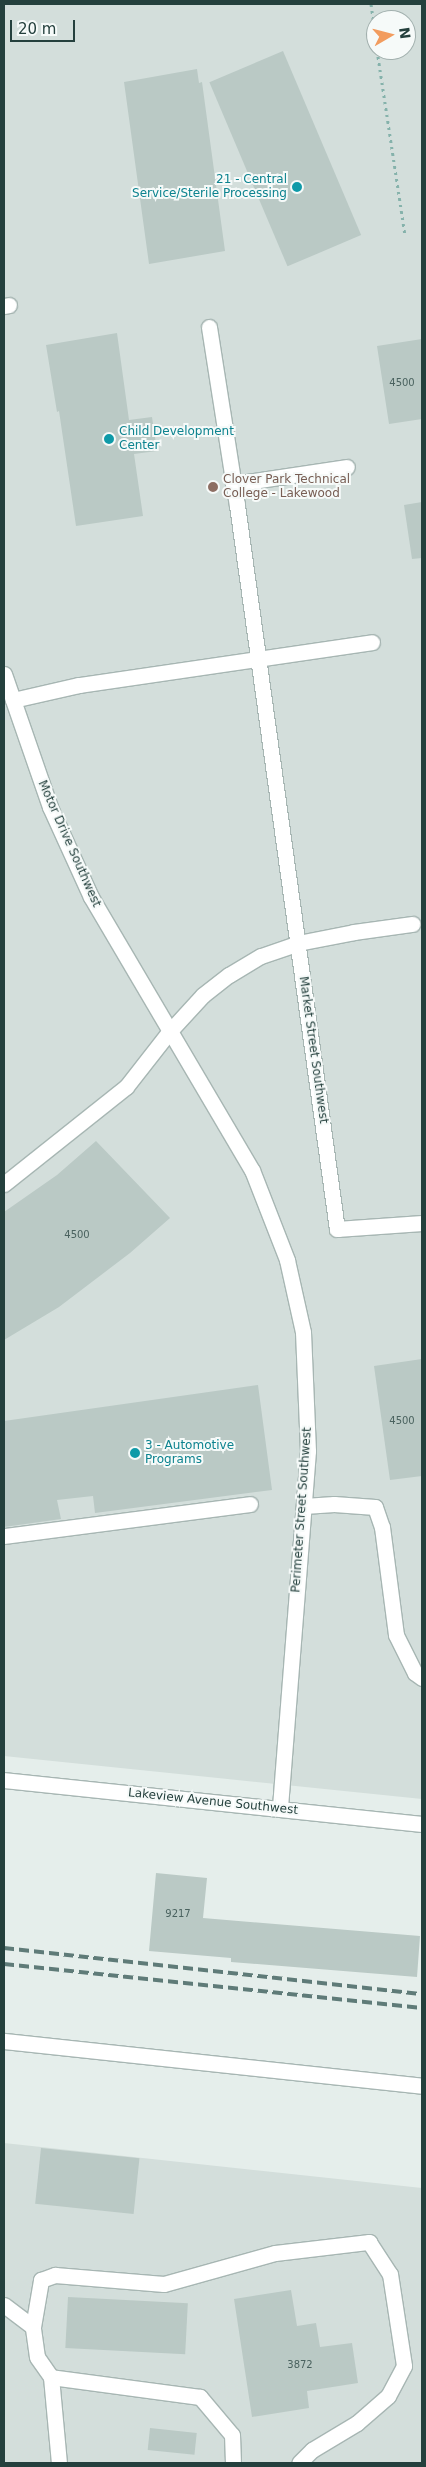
<!DOCTYPE html>
<html>
<head>
<meta charset="utf-8">
<style>
	body { margin:0 }
	#map { position:relative; width:426px; height:2467px; overflow:hidden; background:#e5eeeb; font-family:"DejaVu Sans",sans-serif }
	div>[style] { position:absolute }
	[style*='--x'] { left:calc(var(--x)*1px); top:calc(var(--y)*1px); width:calc(var(--w)*1px); rotate:calc(var(--a)*1deg) }
	.built>* { inset:0; background:#d3dedb }
	.building>* { inset:0; background:#bac9c5; transform-origin:0 0 }
	.path>* { height:3px; margin-top:-1.5px; transform-origin:0; background:repeating-linear-gradient(90deg,#85b2ab 0 2.5px,transparent 0 6.5px) }
	.roads { filter:drop-shadow(1px 0 #a7b6b3) drop-shadow(-1px 0 #a7b6b3) drop-shadow(0 1px #a7b6b3) drop-shadow(0 -1px #a7b6b3) }
	.minor>* { height:15px; margin:-7.5px; padding:0 7.5px; transform-origin:7.5px; border-radius:7.5px; background:#fff }
	.rail>* { height:4px; margin-top:-2px; transform-origin:0; background:repeating-linear-gradient(90deg,#5f7b78 0 10px,transparent 0 15px) }
	.dots>* { width:14px; height:14px; translate:-50% -50%; box-sizing:border-box; border:2px solid #f6faf9; border-radius:50% }
	span { translate:-50% -50%; white-space:nowrap; text-align:center; line-height:1.15; -webkit-text-stroke:4px #f6faf9; paint-order:stroke }
	.number-label { font-size:10px; color:#4a625f }
	.number-label span { -webkit-text-stroke-width:0 }
	.culture-label { font-size:12px; color:#0d838f }
	.right { translate:-100% -50%; text-align:right }
	.left { translate:0 -50%; text-align:left }
	.education-label { font-size:12px; color:#785e54 }
	.street-label { font-size:12px; color:#24403d }
	.frame { position:absolute; inset:0; border:5px solid #24403d; pointer-events:none }
	.north { position:absolute; left:366px; top:10px; width:50px; height:50px; box-sizing:border-box; background:#f6faf9; border:1px solid #a2b0ae; border-radius:50%; rotate:82deg; font-size:14px; font-weight:700; line-height:20px; text-align:center; color:#24403d }
	.north::after { content:''; display:block; margin:auto; width:18px; height:22px; background:#f29c5f; clip-path:polygon(50% 0,100% 100%,50% 72%,0 100%) }
	.scale { position:absolute; left:10px; top:20px; width:65px; height:22px; box-sizing:border-box; border:2px solid #24403d; border-top:0; padding-left:6px; font-size:15px; line-height:18px; white-space:nowrap; color:#24403d; -webkit-text-stroke:4px #f6faf9; paint-order:stroke }
</style>
</head>
<body>
<div id="map">
	<div class="built">
		<div style="clip-path:polygon(evenodd,4px 4px,422px 4px,422px 1799px,4px 1756px,4px 4px,376px 20px,406px 20px,406px 50px,376px 50px,376px 20px)"></div>
		<div style="clip-path:polygon(4px 2143px,422px 2188px,422px 2463px,4px 2463px)"></div>
	</div>
	<div class="building">
		<div style="left:283px;top:51px;width:200px;height:80px;rotate:67deg"></div>
		<div style="clip-path:polygon(197px 69px,199px 83px,202px 82px,225px 251px,149px 264px,124px 82px)"></div>
		<div style="clip-path:polygon(117px 333px,129px 420px,152px 417px,157px 451px,134px 454px,143px 516px,76px 526px,59px 411px,57px 412px,46px 345px)"></div>
		<div style="clip-path:polygon(422px 339px,422px 419px,389px 424px,377px 346px)"></div>
		<div style="clip-path:polygon(422px 502px,422px 558px,412px 559px,404px 505px)"></div>
		<div style="clip-path:polygon(96px 1141px,170px 1218px,130px 1253px,59px 1307px,4px 1340px,4px 1212px,57px 1175px)"></div>
		<div style="clip-path:polygon(422px 1359px,422px 1476px,390px 1480px,374px 1366px)"></div>
		<div style="clip-path:polygon(258px 1385px,272px 1490px,95px 1513px,93px 1496px,57px 1500px,61px 1519px,4px 1527px,4px 1421px)"></div>
		<div style="clip-path:polygon(156px 1873px,207px 1878px,203px 1918px,420px 1936px,417px 1977px,231px 1962px,231px 1958px,149px 1951px)"></div>
		<div style="left:41px;top:2148px;width:99px;height:56px;rotate:6deg"></div>
		<div style="clip-path:polygon(291px 2290px,297px 2326px,316px 2323px,320px 2347px,352px 2343px,358px 2383px,307px 2391px,309px 2408px,252px 2417px,234px 2299px)"></div>
		<div style="left:68px;top:2297px;width:120px;height:51px;rotate:3deg"></div>
		<div style="left:150px;top:2428px;width:47px;height:22px;rotate:6deg"></div>
	</div>
	<div class="path">
		<div style="--x:371;--y:4;--w:37;--a:82"></div>
		<div style="--x:377;--y:50;--w:187;--a:81.4"></div>
	</div>
	<div class="roads">
		<div class="minor">
			<div style="--x:4;--y:306;--w:5;--a:-11"></div>
			<div style="--x:209;--y:327;--w:180;--a:81.1"></div>
			<div style="--x:237;--y:505;--w:731;--a:82.14"></div>
			<div style="--x:337;--y:1229;--w:85;--a:-4"></div>
			<div style="--x:233;--y:484;--w:115;--a:-8.5"></div>
			<div style="--x:4;--y:674;--w:141;--a:70.9"></div>
			<div style="--x:50;--y:807;--w:99;--a:65.5"></div>
			<div style="--x:91;--y:897;--w:317;--a:59.5"></div>
			<div style="--x:252;--y:1170;--w:97;--a:68.7"></div>
			<div style="--x:287;--y:1260;--w:74;--a:77.5"></div>
			<div style="--x:303;--y:1332;--w:119;--a:87.6"></div>
			<div style="--x:308;--y:1451;--w:359;--a:94.5"></div>
			<div style="--x:13;--y:700;--w:68;--a:-12.8"></div>
			<div style="--x:79;--y:685;--w:296;--a:-8.3"></div>
			<div style="--x:4;--y:1184;--w:156;--a:-38.5"></div>
			<div style="--x:126;--y:1087;--w:70;--a:-52"></div>
			<div style="--x:169;--y:1032;--w:50;--a:-47.4"></div>
			<div style="--x:203;--y:995;--w:33;--a:-38"></div>
			<div style="--x:229;--y:975;--w:37;--a:-31"></div>
			<div style="--x:261;--y:956;--w:39;--a:-19"></div>
			<div style="--x:298;--y:943;--w:57;--a:-11.1"></div>
			<div style="--x:354;--y:932;--w:59;--a:-7.9"></div>
			<div style="--x:304;--y:1506;--w:30;--a:-4"></div>
			<div style="--x:334;--y:1504;--w:41;--a:4.2"></div>
			<div style="--x:375;--y:1507;--w:21;--a:71"></div>
			<div style="--x:382;--y:1527;--w:109;--a:82.6"></div>
			<div style="--x:396;--y:1635;--w:42;--a:63.4"></div>
			<div style="--x:415;--y:1673;--w:9;--a:36"></div>
			<div style="--x:4;--y:1536;--w:248;--a:-7.4"></div>
			<div style="--x:4;--y:1780;--w:420;--a:6"></div>
			<div style="--x:4;--y:2041;--w:420;--a:6.1"></div>
			<div style="--x:4;--y:2305;--w:36;--a:37"></div>
			<div style="--x:51;--y:2377;--w:86;--a:84.7"></div>
			<div style="--x:233;--y:2463;--w:28;--a:-92"></div>
			<div style="--x:232;--y:2435;--w:50;--a:-130.1"></div>
			<div style="--x:200;--y:2397;--w:150;--a:-172.4"></div>
			<div style="--x:51;--y:2377;--w:24;--a:-125"></div>
			<div style="--x:37;--y:2357;--w:30;--a:-98"></div>
			<div style="--x:33;--y:2327;--w:48;--a:-80.3"></div>
			<div style="--x:41;--y:2280;--w:15;--a:-20"></div>
			<div style="--x:55;--y:2275;--w:109;--a:4.7"></div>
			<div style="--x:164;--y:2284;--w:115;--a:-15.6"></div>
			<div style="--x:275;--y:2253;--w:95;--a:-6.7"></div>
			<div style="--x:369;--y:2242;--w:38;--a:57"></div>
			<div style="--x:390;--y:2274;--w:93;--a:81.3"></div>
			<div style="--x:404;--y:2366;--w:34;--a:118"></div>
			<div style="--x:388;--y:2396;--w:41;--a:138.9"></div>
			<div style="--x:357;--y:2423;--w:52;--a:149"></div>
			<div style="--x:312;--y:2450;--w:18;--a:135"></div>
		</div>
	</div>
	<div class="rail">
		<div style="--x:4;--y:1948;--w:421;--a:6.3"></div>
		<div style="--x:4;--y:1964;--w:420;--a:6"></div>
	</div>
	<div class="dots">
		<div style="left:297px;top:187px;background:#0f9aa8"></div>
		<div style="left:109px;top:439px;background:#0f9aa8"></div>
		<div style="left:213px;top:487px;background:#8d6e63"></div>
		<div style="left:135px;top:1453px;background:#0f9aa8"></div>
	</div>
	<div class="number-label">
		<span style="left:402px;top:383px">4500</span>
		<span style="left:77px;top:1235px">4500</span>
		<span style="left:402px;top:1421px">4500</span>
		<span style="left:178px;top:1914px">9217</span>
		<span style="left:300px;top:2365px">3872</span>
	</div>
	<div class="culture-label">
		<span class="right" style="left:287px;top:187px">21 - Central<br>Service/Sterile Processing</span>
		<span class="left" style="left:119px;top:439px">Child Development<br>Center</span>
		<span class="left" style="left:145px;top:1453px">3 - Automotive<br>Programs</span>
	</div>
	<div class="education-label">
		<span class="left" style="left:223px;top:487px">Clover Park Technical<br>College - Lakewood</span>
	</div>
	<div class="street-label">
		<span style="left:69px;top:844px;rotate:66deg">Motor Drive Southwest</span>
		<span style="left:313px;top:1050px;rotate:82deg">Market Street Southwest</span>
		<span style="left:302px;top:1510px;rotate:-86deg">Perimeter Street Southwest</span>
		<span style="left:213px;top:1802px;rotate:6deg">Lakeview Avenue Southwest</span>
	</div>
	<div class="frame"></div>
	<div class="north">N</div>
	<div class="scale">20 m</div>
</div>
</body>
</html>
